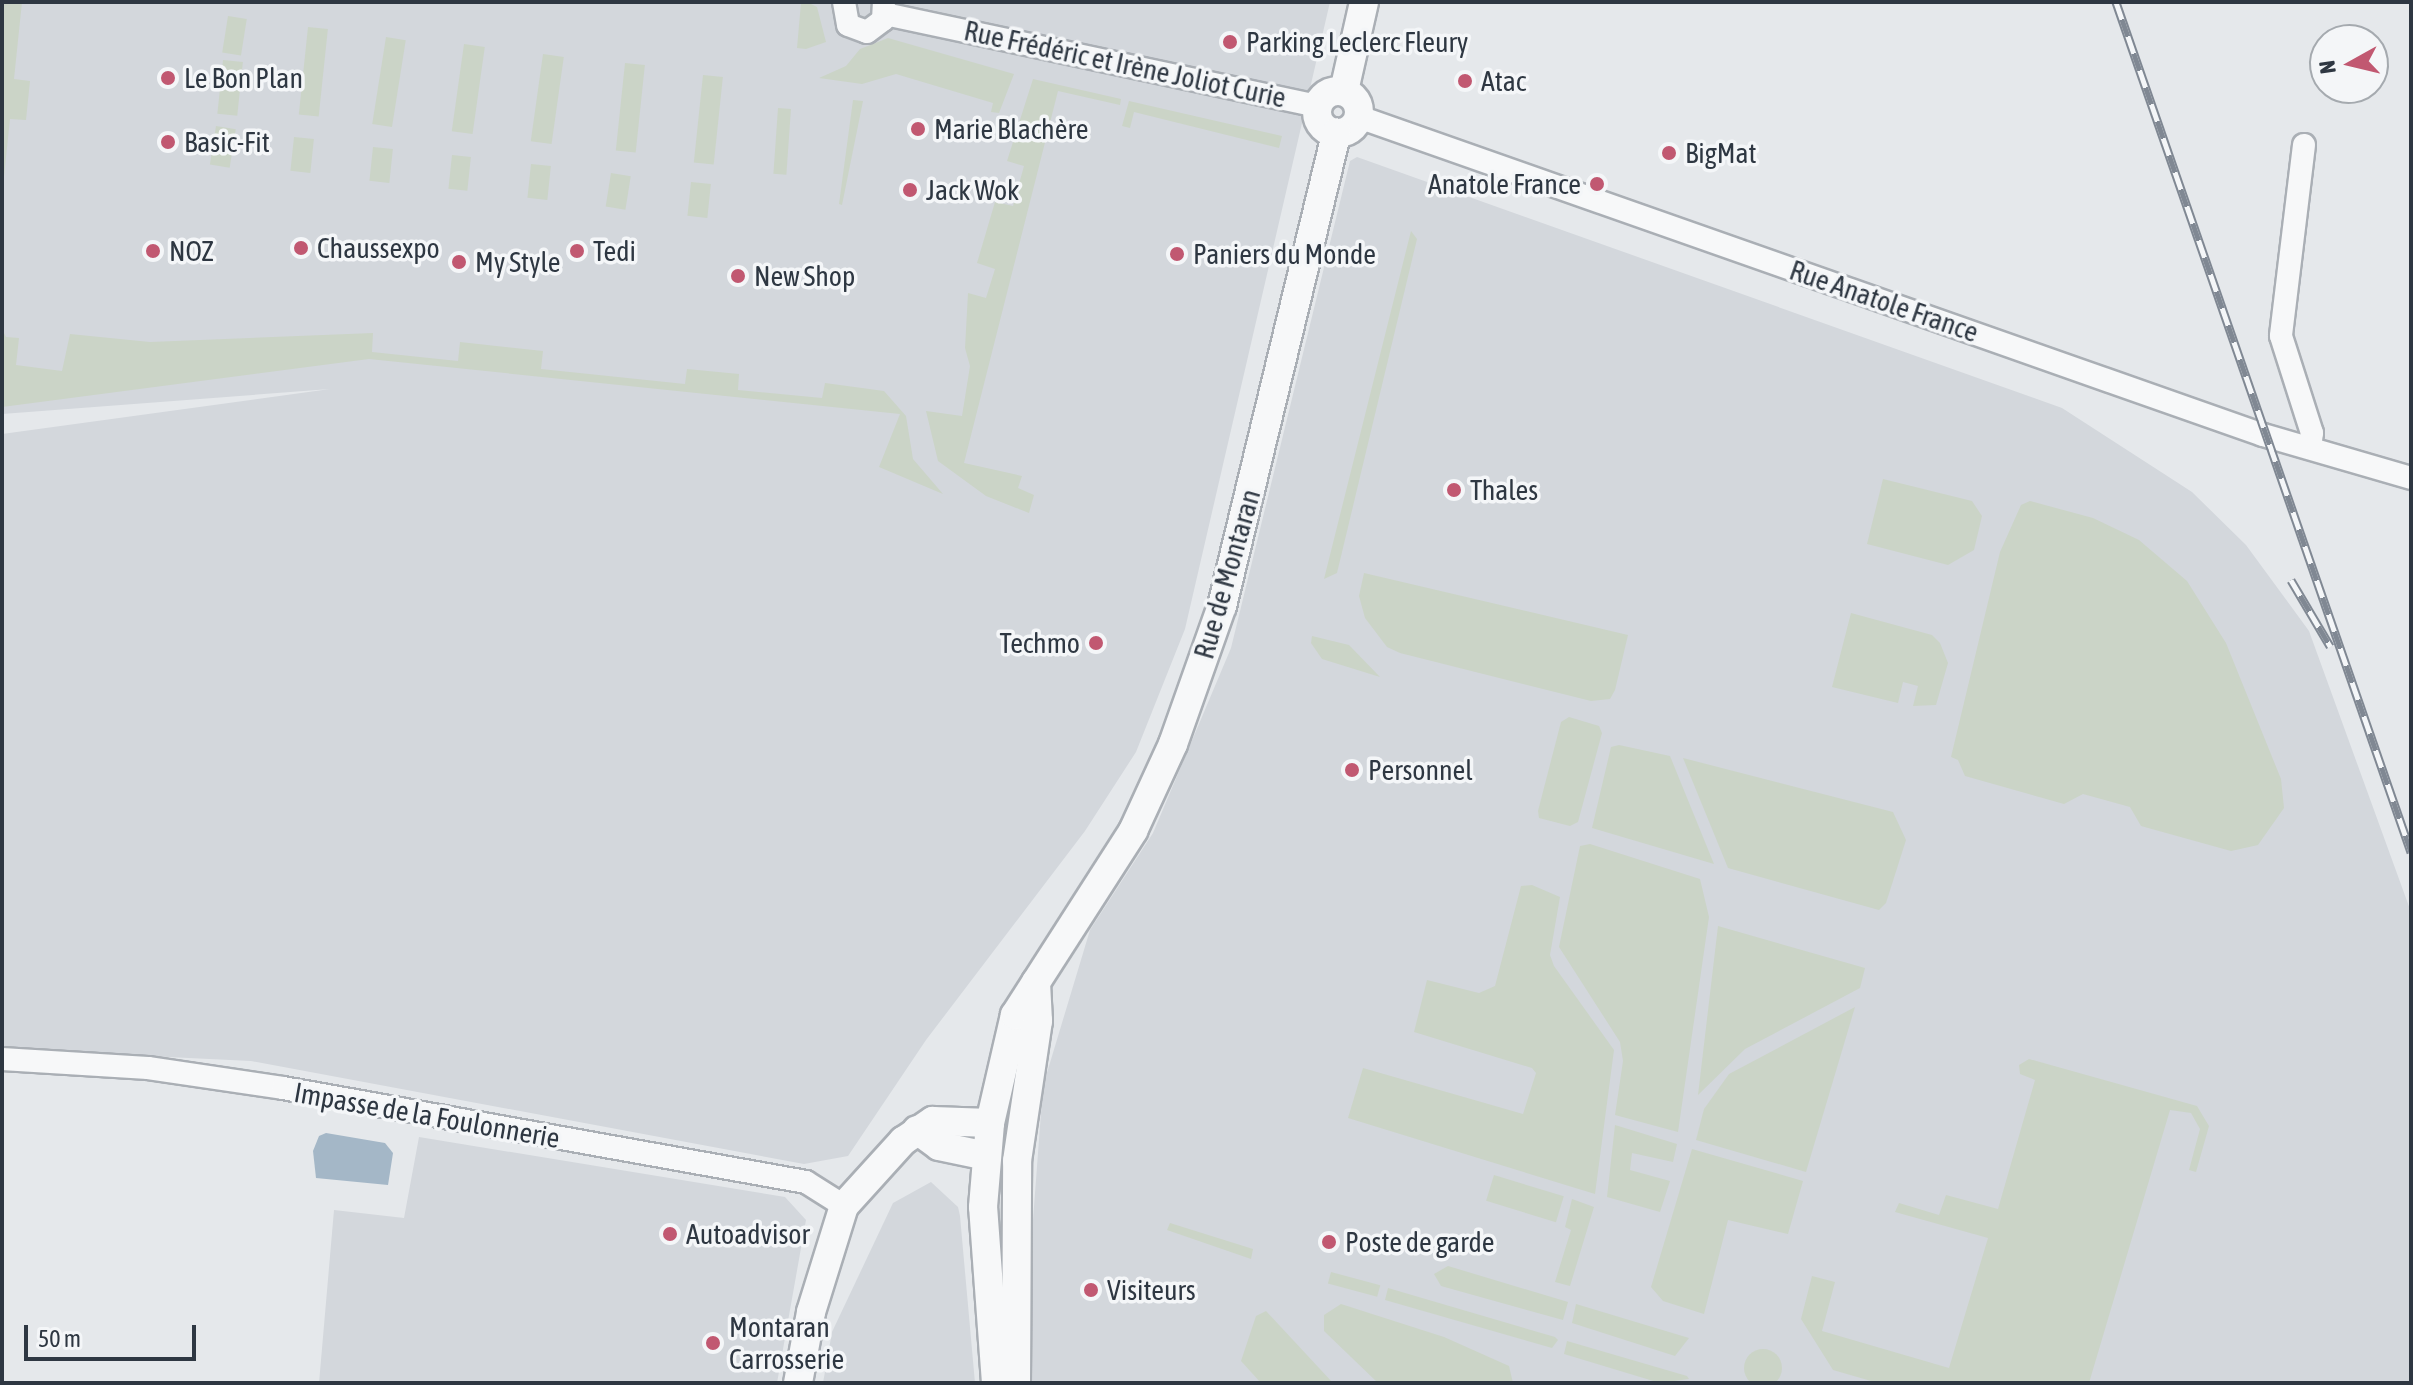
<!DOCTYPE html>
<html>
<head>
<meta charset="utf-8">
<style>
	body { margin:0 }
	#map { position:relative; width:2413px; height:1385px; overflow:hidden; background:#e5e8eb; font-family:"Asap Condensed",sans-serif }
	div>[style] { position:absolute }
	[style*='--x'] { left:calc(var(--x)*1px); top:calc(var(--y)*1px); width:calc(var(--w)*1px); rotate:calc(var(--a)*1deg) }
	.built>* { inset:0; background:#d3d7dc }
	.green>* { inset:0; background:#cbd4c7; transform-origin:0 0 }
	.round { border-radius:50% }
	.water>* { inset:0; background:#a4b7c7 }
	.roads { filter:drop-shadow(2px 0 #aaafb5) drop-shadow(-2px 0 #aaafb5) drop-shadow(0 2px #aaafb5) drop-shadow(0 -2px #aaafb5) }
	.minor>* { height:22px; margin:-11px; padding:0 11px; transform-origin:11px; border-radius:11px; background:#f7f8f9 }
	.tertiary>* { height:28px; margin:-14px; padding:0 14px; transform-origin:14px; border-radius:14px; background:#f7f8f9 }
	.tertiary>.ring { margin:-14px; padding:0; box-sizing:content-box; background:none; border:28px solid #f7f8f9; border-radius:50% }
	.rail>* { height:9px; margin-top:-4.5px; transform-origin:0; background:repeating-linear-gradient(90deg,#f4f6f8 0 18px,#808893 0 36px); box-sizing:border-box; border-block:2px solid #808893 }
	.dots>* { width:22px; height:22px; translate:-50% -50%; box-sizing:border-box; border:4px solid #f4f6f8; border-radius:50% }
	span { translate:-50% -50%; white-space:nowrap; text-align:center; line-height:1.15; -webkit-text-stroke:7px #f4f6f8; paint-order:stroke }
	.poi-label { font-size:28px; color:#2e3742 }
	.left { translate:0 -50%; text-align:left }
	.right { translate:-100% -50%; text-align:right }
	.street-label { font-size:28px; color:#2e3742 }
	.frame { position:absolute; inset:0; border:4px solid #2e3742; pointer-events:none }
	.north { position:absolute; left:2309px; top:24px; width:80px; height:80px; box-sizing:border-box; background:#f4f6f8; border:2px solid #a5aaaf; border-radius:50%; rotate:262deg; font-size:22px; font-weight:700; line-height:32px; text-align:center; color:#2e3742 }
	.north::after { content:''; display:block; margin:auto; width:28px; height:36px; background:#c15871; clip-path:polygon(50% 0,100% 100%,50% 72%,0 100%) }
	.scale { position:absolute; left:24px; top:1325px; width:172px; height:36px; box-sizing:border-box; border:4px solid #2e3742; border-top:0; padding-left:10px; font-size:24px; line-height:28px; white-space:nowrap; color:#2e3742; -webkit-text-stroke:6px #f4f6f8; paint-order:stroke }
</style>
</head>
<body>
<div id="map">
	<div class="built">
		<div style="clip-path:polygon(2px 2px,1330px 2px,1185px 629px,1136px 752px,1085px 831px,926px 1040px,848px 1156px,804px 1164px,251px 1061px,2px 1049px,2px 434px,330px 389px,2px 414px)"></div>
		<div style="clip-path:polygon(1357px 157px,2062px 408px,2192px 492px,2246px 545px,2309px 631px,2411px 912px,2411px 1383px,1030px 1383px,1033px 1220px,1043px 1086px,1090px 930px,1153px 833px,1231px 648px,1350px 161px)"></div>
		<div style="clip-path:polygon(419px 1137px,785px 1197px,806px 1220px,777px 1383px,319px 1383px,334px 1210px,404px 1218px)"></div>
		<div style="clip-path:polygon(931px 1182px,958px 1207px,960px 1216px,975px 1383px,823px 1383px,832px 1332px,893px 1203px)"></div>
	</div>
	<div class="green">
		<div style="clip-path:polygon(2px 2px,22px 2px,14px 79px,30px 81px,26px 120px,10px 119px,2px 196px)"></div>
		<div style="clip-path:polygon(807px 2px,817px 7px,826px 42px,806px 49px,797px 48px,801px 3px)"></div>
		<div style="left:228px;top:16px;width:19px;height:37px;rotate:9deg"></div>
		<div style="left:308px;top:27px;width:20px;height:88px;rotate:6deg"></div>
		<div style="left:386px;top:37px;width:20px;height:88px;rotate:9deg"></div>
		<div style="clip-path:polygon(888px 38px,1014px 74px,999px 113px,991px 112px,993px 103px,896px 74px,862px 84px,819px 78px,846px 66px,860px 49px)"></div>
		<div style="left:464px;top:44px;width:21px;height:88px;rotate:8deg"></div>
		<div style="left:543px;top:54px;width:21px;height:88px;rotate:8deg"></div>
		<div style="left:223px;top:60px;width:20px;height:54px;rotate:6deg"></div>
		<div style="left:625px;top:63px;width:20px;height:88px;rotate:6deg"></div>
		<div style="left:703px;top:75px;width:20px;height:88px;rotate:6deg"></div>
		<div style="clip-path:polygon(1033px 79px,1121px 99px,1120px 105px,1058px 91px,964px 463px,1022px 476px,1018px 488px,1034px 495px,1029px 513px,986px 496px,938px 461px,926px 411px,962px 416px,970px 366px,965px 348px,968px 293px,986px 298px,995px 269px,977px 263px,995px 202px,1013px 206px,1024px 166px,1007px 161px)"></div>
		<div style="clip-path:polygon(853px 100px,863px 101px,842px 205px,839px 204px)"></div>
		<div style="clip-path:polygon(1129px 101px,1282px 136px,1279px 148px,1134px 112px,1130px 128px,1122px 126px)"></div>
		<div style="left:778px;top:108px;width:13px;height:66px;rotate:4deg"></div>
		<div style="left:216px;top:126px;width:20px;height:39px;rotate:9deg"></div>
		<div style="left:294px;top:137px;width:20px;height:34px;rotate:6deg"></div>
		<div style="left:373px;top:147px;width:20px;height:34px;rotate:6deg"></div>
		<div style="left:452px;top:155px;width:19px;height:34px;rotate:6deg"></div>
		<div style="left:531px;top:164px;width:20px;height:34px;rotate:6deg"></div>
		<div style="left:611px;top:173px;width:20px;height:34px;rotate:9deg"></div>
		<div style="left:691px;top:182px;width:20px;height:34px;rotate:6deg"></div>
		<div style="clip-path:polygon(1411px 231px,1417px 239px,1337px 573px,1324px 579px)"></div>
		<div style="clip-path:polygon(2px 329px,6px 337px,19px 338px,16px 365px,62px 371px,70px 334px,150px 342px,373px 333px,372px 352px,458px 361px,460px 342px,543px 351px,541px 369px,685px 384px,687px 369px,739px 374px,738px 390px,822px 398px,825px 383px,884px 391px,906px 416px,913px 459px,943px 494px,879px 467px,900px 414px,369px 359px,2px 407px)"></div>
		<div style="clip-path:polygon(1883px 479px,1972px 501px,1982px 516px,1974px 550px,1948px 565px,1867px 544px)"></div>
		<div style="clip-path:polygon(2030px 501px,2093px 518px,2139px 540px,2187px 581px,2226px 643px,2281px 779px,2284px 808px,2258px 845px,2231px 851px,2141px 826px,2130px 807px,2083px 794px,2064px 804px,1965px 776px,1958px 760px,1951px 757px,2000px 552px,2021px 505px)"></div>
		<div style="clip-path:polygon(1364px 573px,1628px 635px,1615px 690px,1610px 699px,1591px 701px,1400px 653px,1387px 647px,1365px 618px,1359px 596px)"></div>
		<div style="clip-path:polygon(1851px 613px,1932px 635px,1940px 643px,1948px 663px,1936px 705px,1913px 706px,1918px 686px,1903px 682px,1898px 703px,1832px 687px)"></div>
		<div style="clip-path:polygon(1312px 636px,1349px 645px,1380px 677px,1322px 659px,1311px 643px)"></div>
		<div style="clip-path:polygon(1569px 717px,1599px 726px,1602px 733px,1578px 822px,1570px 826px,1539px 818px,1538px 811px,1561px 722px)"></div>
		<div style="clip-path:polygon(1619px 745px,1670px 756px,1714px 864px,1592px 828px,1611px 747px)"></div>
		<div style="clip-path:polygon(1683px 758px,1893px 812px,1906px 840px,1886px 903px,1879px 910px,1728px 868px)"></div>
		<div style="clip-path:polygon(1590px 844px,1700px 879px,1709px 917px,1678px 1132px,1615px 1115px,1623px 1061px,1620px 1042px,1559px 947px,1580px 846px)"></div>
		<div style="clip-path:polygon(1532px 885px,1560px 897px,1550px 955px,1554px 966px,1614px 1050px,1595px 1194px,1348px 1118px,1363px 1068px,1523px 1114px,1536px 1073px,1532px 1068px,1414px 1032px,1427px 980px,1479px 993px,1495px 986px,1521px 886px)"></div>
		<div style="clip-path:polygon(1718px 926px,1865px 968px,1860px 988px,1745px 1049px,1698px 1095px)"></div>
		<div style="clip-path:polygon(1855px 1007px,1806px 1172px,1696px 1140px,1704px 1109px,1729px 1074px)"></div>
		<div style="clip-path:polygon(2029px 1059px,2197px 1106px,2209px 1126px,2196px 1172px,2189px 1170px,2200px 1129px,2191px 1113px,2170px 1110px,2089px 1383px,1878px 1383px,1833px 1370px,1801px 1319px,1812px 1276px,1835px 1282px,1822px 1331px,1949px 1368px,1988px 1238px,1895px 1212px,1899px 1203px,1939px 1215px,1946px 1195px,1998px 1209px,2035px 1080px,2020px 1074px,2019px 1065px)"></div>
		<div style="clip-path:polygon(1615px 1125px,1677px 1144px,1673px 1162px,1632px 1153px,1630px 1170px,1670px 1181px,1660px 1212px,1607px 1197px)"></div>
		<div style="clip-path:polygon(1692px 1149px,1803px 1181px,1788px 1234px,1728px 1220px,1704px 1314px,1663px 1301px,1651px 1287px)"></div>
		<div style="left:1494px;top:1175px;width:73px;height:27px;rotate:17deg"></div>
		<div style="clip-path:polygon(1572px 1199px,1594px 1207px,1570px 1286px,1555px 1282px,1571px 1230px,1565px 1227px)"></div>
		<div style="clip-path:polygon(1170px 1223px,1253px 1249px,1251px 1259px,1167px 1230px)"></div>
		<div style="clip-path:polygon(1448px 1266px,1568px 1302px,1563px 1320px,1441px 1286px,1434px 1274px)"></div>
		<div style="left:1331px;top:1272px;width:51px;height:12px;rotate:15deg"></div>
		<div style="clip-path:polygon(1388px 1288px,1555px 1337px,1558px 1340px,1552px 1348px,1385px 1300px)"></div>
		<div style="clip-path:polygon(1341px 1304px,1444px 1337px,1509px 1366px,1513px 1383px,1378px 1383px,1324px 1331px,1324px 1315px)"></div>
		<div style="clip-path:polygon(1576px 1304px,1689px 1338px,1675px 1356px,1572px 1323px)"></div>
		<div style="clip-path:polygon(1266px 1311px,1333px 1383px,1261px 1383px,1241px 1361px,1256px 1316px)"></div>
		<div style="clip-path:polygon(1567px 1341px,1687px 1376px,1689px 1379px,1660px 1383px,1564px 1354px)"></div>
		<div class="round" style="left:1744px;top:1349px;width:38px;height:38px"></div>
	</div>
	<div class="water">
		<div style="clip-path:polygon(326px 1133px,385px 1143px,393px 1153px,388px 1185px,316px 1178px,313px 1151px,319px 1136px)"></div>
	</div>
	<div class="roads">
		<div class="minor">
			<div style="--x:844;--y:2;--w:23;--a:80"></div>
			<div style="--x:848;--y:25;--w:20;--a:20"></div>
			<div style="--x:867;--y:32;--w:20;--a:-37"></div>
			<div style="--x:883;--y:20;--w:18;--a:-87"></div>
			<div style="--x:885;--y:14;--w:442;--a:12"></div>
			<div style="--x:1359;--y:117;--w:958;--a:19.38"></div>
			<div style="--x:2263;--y:435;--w:154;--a:16.2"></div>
			<div style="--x:2304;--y:145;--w:192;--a:96.9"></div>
			<div style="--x:2281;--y:336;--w:102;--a:72.3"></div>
			<div style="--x:2312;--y:433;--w:15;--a:98"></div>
			<div style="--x:2;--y:1059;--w:146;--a:3.5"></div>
			<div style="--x:148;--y:1068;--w:136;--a:8.4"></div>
			<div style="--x:283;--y:1088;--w:531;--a:10.19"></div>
			<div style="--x:806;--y:1182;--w:45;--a:32.3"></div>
		</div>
		<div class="tertiary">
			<div class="ring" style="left:1317px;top:91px;width:14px;height:14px"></div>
			<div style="--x:1344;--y:91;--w:91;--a:-77.3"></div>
			<div style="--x:917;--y:1130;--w:27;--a:36"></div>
			<div style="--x:939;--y:1146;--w:49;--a:11.8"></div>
			<div style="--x:798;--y:1383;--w:72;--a:-79.6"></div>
			<div style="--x:811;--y:1312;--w:111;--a:-72.7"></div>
			<div style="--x:844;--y:1206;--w:88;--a:-47.8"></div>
			<div style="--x:903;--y:1141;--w:36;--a:-34"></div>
			<div style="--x:933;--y:1121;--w:57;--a:2"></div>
			<div style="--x:996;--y:1383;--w:176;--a:-94.2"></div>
			<div style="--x:983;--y:1207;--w:84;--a:-85.2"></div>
			<div style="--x:990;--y:1123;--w:111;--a:-77"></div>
			<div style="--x:1015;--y:1015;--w:219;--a:-57.3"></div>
			<div style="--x:1133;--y:831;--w:96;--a:-65.3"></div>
			<div style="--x:1173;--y:744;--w:146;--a:-70.5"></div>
			<div style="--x:1222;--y:606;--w:487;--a:-76.4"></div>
			<div style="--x:1016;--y:1383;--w:222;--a:-89.7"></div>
			<div style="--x:1017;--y:1161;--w:142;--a:-81.5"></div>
			<div style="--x:1038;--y:1021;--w:39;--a:-93"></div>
		</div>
	</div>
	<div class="rail">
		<div style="--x:2116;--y:2;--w:900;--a:70.86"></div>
		<div style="--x:2291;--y:580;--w:77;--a:59.4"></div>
	</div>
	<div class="dots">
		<div style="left:1230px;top:42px;background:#c15871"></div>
		<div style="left:168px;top:78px;background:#c15871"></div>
		<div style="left:1465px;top:81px;background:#c15871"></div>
		<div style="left:918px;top:129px;background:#c15871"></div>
		<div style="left:168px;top:142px;background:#c15871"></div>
		<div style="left:1669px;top:153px;background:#c15871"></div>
		<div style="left:1597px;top:184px;background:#c15871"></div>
		<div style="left:910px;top:190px;background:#c15871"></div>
		<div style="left:301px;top:248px;background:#c15871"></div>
		<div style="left:153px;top:251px;background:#c15871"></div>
		<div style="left:577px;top:251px;background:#c15871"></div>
		<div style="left:1177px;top:254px;background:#c15871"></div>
		<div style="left:459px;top:262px;background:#c15871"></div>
		<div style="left:738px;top:276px;background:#c15871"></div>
		<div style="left:1454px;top:490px;background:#c15871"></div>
		<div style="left:1096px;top:643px;background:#c15871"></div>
		<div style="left:1352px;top:770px;background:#c15871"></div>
		<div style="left:670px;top:1234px;background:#c15871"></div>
		<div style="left:1329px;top:1242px;background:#c15871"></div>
		<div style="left:1091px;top:1290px;background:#c15871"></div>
		<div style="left:713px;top:1343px;background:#c15871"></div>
	</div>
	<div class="poi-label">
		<span class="left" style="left:1246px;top:42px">Parking Leclerc Fleury</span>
		<span class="left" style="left:184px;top:78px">Le Bon Plan</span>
		<span class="left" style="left:1481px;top:81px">Atac</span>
		<span class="left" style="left:934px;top:129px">Marie Blachère</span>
		<span class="left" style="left:184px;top:142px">Basic-Fit</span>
		<span class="left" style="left:1685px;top:153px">BigMat</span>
		<span class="right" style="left:1581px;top:184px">Anatole France</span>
		<span class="left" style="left:926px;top:190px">Jack Wok</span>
		<span class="left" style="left:317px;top:248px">Chaussexpo</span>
		<span class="left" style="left:169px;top:251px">NOZ</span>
		<span class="left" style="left:593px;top:251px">Tedi</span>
		<span class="left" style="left:1193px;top:254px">Paniers du Monde</span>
		<span class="left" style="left:475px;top:262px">My Style</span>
		<span class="left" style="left:754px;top:276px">New Shop</span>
		<span class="left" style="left:1470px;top:490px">Thales</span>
		<span class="right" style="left:1080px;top:643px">Techmo</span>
		<span class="left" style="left:1368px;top:770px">Personnel</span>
		<span class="left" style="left:686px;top:1234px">Autoadvisor</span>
		<span class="left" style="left:1345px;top:1242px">Poste de garde</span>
		<span class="left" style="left:1107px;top:1290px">Visiteurs</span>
		<span class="left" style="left:729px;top:1343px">Montaran<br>Carrosserie</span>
	</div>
	<div class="street-label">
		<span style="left:1125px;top:64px;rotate:12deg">Rue Frédéric et Irène Joliot Curie</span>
		<span style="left:1884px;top:301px;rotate:19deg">Rue Anatole France</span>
		<span style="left:1227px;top:574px;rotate:-74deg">Rue de Montaran</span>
		<span style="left:427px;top:1115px;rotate:10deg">Impasse de la Foulonnerie</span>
	</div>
	<div class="frame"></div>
	<div class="north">N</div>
	<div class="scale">50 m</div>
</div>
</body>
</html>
